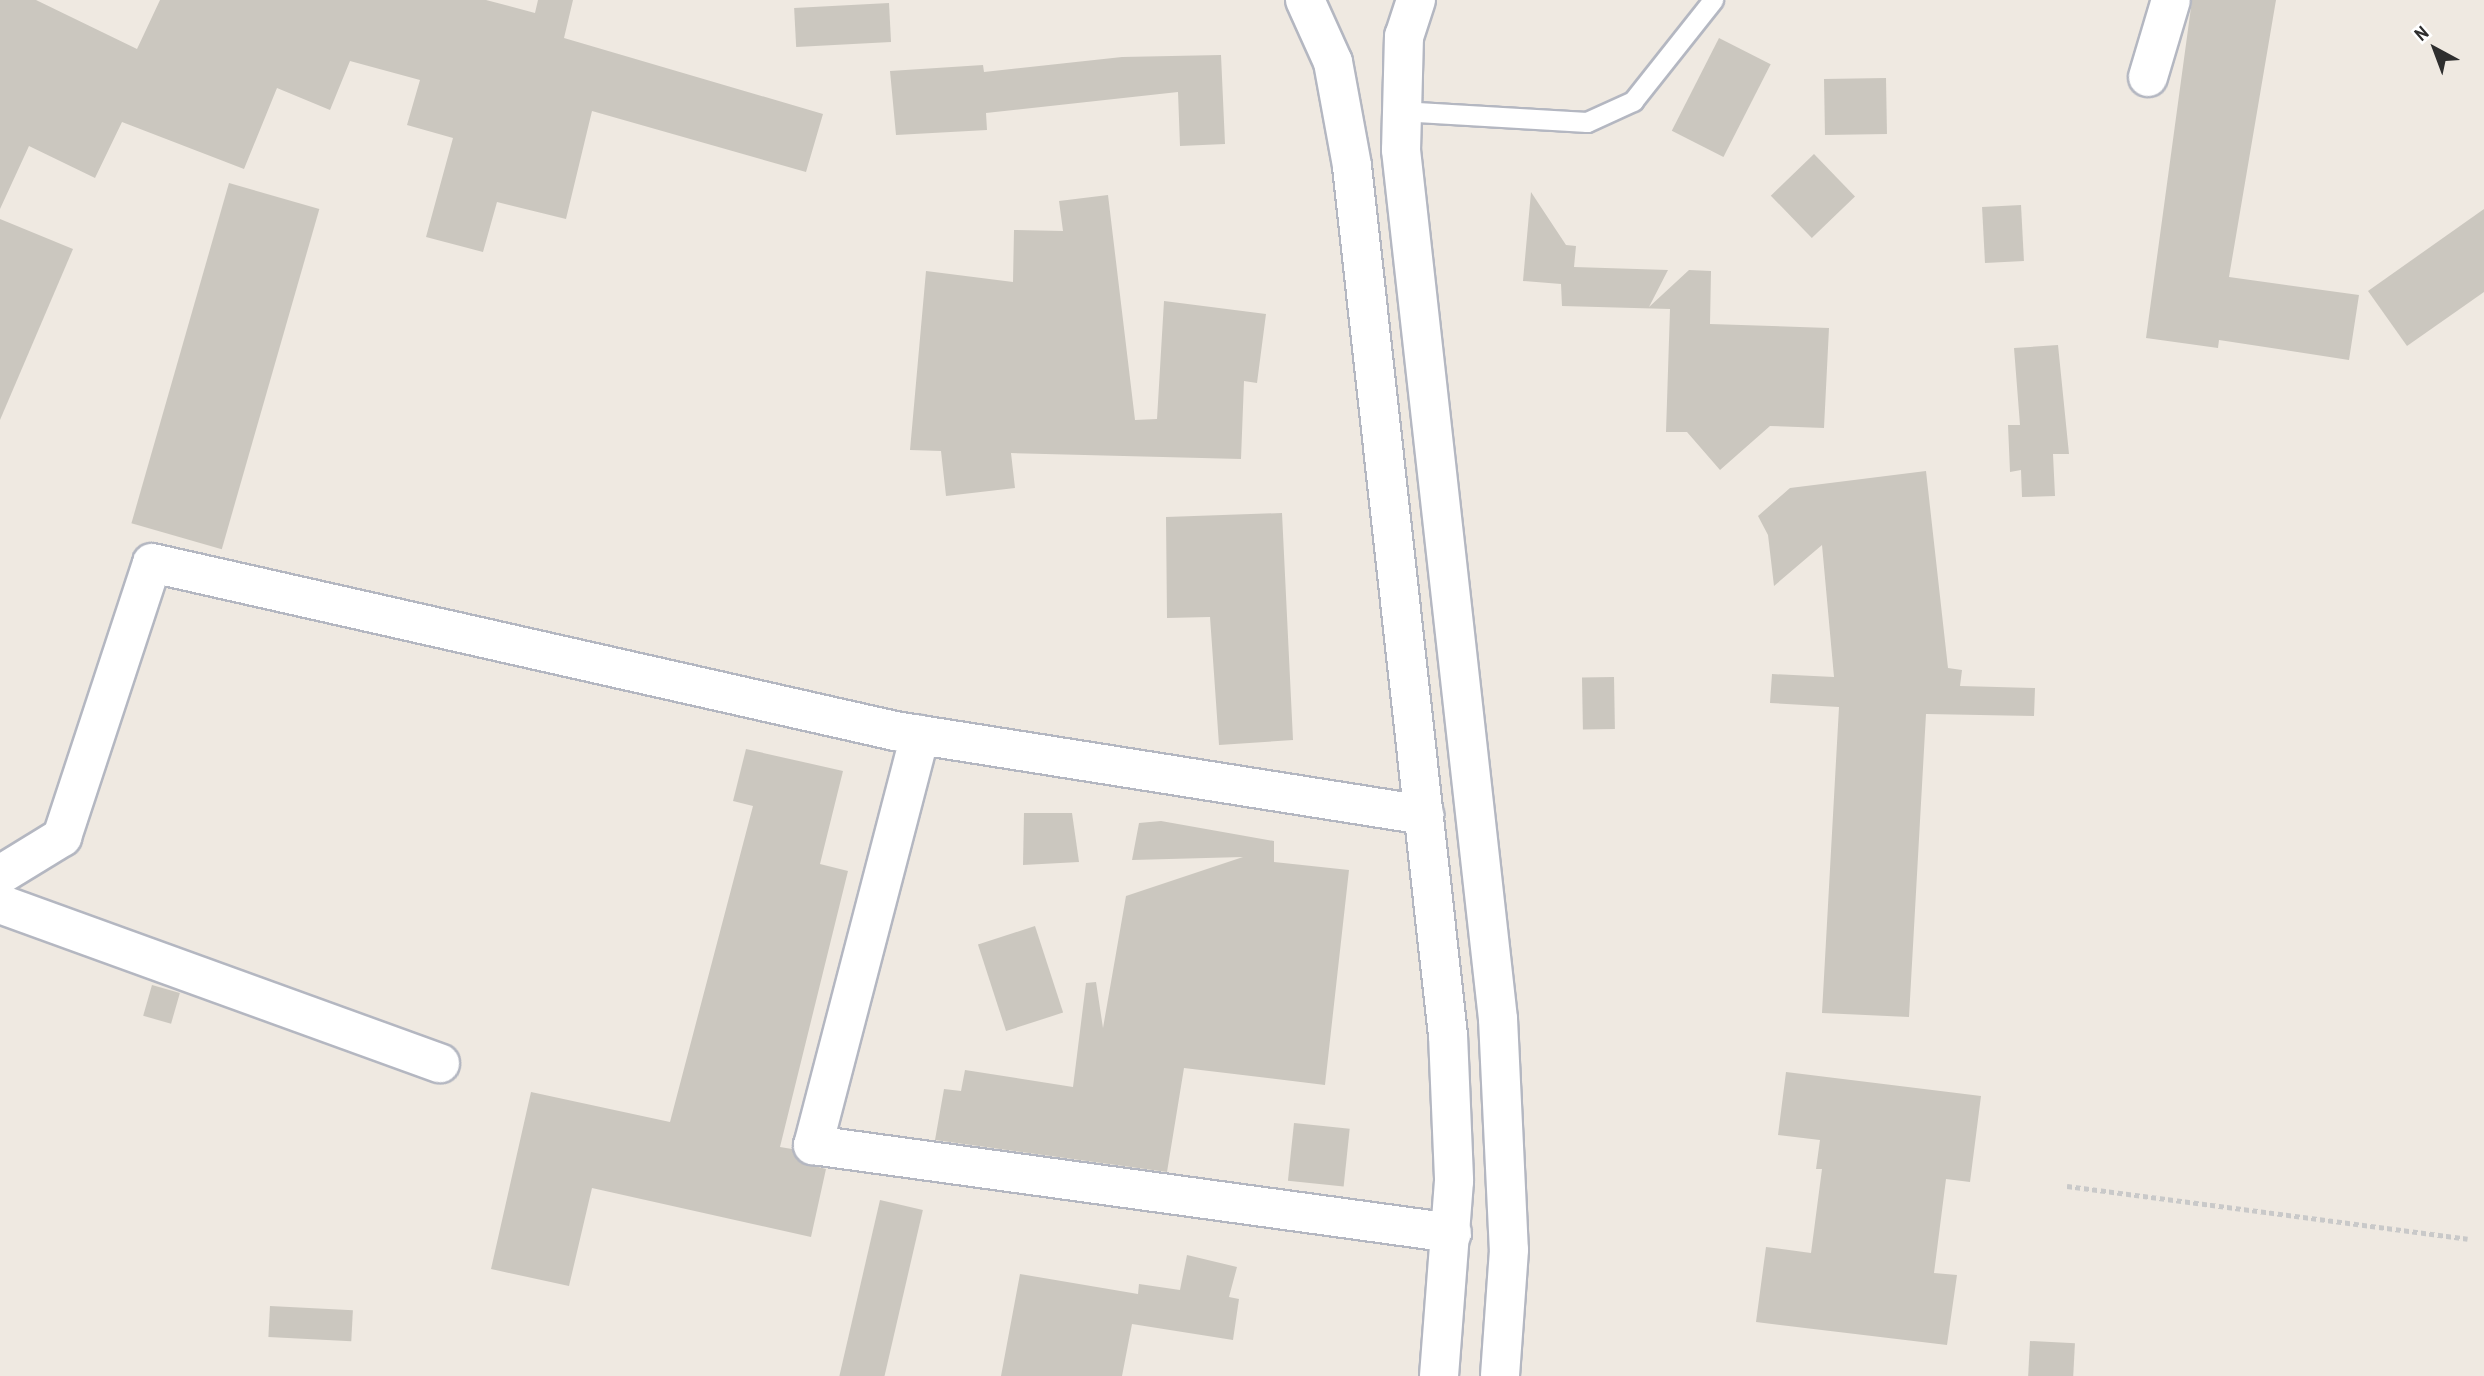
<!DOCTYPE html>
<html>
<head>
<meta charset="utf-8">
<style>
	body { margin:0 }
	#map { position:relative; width:2484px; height:1376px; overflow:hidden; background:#efe9e1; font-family:"Archivo Narrow",sans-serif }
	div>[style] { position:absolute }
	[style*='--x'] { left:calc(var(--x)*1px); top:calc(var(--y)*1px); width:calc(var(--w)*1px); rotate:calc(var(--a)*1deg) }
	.building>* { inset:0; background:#cbc7bf; transform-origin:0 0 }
	.path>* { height:4.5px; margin-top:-2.25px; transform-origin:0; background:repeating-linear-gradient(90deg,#c9c9c9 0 5px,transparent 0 8.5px) }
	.roads { filter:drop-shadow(2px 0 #b4b7c1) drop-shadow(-2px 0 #b4b7c1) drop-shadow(0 2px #b4b7c1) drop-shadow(0 -2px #b4b7c1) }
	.lane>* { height:19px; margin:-9.5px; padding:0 9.5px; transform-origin:9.5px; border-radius:9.5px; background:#fff }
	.street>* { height:38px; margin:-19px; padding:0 19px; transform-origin:19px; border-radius:19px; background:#fff }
	.secondary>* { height:38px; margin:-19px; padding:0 19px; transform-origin:19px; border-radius:19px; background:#fff }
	span { translate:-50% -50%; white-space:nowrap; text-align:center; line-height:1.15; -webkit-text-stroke:6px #fff; paint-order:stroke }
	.north { position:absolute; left:2400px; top:14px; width:70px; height:70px; -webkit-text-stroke:5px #fff; paint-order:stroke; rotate:319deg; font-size:19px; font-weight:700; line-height:28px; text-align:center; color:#2e2e2e }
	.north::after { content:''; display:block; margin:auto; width:24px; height:32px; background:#2e2e2e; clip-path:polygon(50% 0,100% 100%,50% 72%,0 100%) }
</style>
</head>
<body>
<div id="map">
	<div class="building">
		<div style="clip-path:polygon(0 0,36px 0,137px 49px,160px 0,486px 0,535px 13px,538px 0,573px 0,564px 38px,823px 114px,806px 172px,592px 111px,566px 219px,497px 202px,483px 252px,426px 237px,453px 138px,407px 125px,420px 80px,350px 61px,330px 110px,277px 88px,244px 169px,122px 122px,95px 178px,29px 146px,0 209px)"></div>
		<div style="clip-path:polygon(2192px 0,2276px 0,2229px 277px,2359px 295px,2349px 360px,2219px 340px,2218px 348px,2146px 338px)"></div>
		<div style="left:889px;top:3px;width:39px;height:95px;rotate:87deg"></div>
		<div style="left:1719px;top:38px;width:58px;height:104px;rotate:27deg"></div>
		<div style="clip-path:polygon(1221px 55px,1225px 144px,1180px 146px,1178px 92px,986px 113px,987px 130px,896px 135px,890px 71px,983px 65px,984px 72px,1122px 57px)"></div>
		<div style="left:1886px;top:78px;width:56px;height:62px;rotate:89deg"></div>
		<div style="left:1814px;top:154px;width:59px;height:60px;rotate:46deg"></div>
		<div style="left:229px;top:183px;width:94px;height:354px;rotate:16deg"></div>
		<div style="clip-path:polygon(1531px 192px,1566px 245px,1576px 246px,1574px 267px,1668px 270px,1649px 307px,1689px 270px,1711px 271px,1710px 324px,1829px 328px,1824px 428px,1770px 426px,1720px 470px,1687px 432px,1666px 432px,1670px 309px,1562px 306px,1561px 284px,1523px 281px)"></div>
		<div style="clip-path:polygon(1108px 195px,1135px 420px,1157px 419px,1164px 301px,1266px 314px,1257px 383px,1244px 381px,1241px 459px,1011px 453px,1015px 488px,946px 496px,941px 451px,910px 450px,926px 271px,1013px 282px,1014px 230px,1063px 231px,1059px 201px)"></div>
		<div style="left:2021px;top:205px;width:56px;height:39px;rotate:87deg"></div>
		<div style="clip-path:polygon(2484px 209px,2484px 292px,2407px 346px,2368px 291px)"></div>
		<div style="clip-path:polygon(0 219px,73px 249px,0 420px)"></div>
		<div style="clip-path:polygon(2058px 345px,2069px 454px,2053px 454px,2055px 496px,2022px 497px,2021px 470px,2010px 472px,2008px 425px,2020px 425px,2014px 348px)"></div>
		<div style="clip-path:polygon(1926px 471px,1948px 668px,1962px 670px,1960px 686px,2035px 688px,2034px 716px,1926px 714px,1909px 1017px,1822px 1013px,1839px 707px,1770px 703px,1772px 674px,1834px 677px,1822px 545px,1774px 586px,1768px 535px,1758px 516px,1790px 488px)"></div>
		<div style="clip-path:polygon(1282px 513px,1293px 740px,1219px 745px,1210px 617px,1167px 618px,1166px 517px)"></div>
		<div style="left:1614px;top:677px;width:52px;height:32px;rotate:89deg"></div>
		<div style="clip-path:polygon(746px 749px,843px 771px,820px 864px,848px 871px,780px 1147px,792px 1149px,800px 1162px,826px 1169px,811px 1237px,592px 1188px,569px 1286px,491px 1269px,531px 1092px,670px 1122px,753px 806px,733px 801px)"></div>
		<div style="clip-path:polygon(1024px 813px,1072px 813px,1079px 862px,1023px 865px)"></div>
		<div style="clip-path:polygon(1161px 821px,1274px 841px,1274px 862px,1349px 870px,1325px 1085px,1184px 1068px,1167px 1172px,935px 1140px,944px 1089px,961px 1091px,965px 1070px,1073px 1087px,1086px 983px,1096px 982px,1103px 1028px,1126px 896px,1243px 857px,1132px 860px,1139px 823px)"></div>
		<div style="left:1035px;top:926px;width:91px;height:60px;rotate:72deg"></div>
		<div style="left:152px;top:985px;width:29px;height:32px;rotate:16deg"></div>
		<div style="clip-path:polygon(1786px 1072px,1981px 1096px,1970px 1182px,1946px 1179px,1934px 1273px,1957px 1275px,1947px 1345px,1756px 1322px,1766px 1247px,1811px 1253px,1822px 1169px,1816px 1169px,1820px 1140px,1778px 1135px)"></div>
		<div style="left:1294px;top:1123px;width:56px;height:58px;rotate:6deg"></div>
		<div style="left:880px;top:1200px;width:44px;height:181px;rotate:13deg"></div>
		<div style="clip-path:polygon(1187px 1255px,1237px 1267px,1229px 1297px,1239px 1299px,1233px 1340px,1132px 1324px,1122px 1376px,1001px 1376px,1020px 1274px,1138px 1294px,1139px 1284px,1180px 1290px)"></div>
		<div style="left:270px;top:1306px;width:83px;height:31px;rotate:3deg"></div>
		<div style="left:2030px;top:1341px;width:45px;height:35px;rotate:3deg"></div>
	</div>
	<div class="path">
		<div style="--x:2067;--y:1186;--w:404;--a:7.5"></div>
	</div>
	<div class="roads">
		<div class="lane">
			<div style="--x:1400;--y:111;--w:187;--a:3.4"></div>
			<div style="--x:1587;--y:122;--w:51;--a:-24.5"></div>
			<div style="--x:1633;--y:101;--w:129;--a:-51.6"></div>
		</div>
		<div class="street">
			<div style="--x:2148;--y:77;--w:80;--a:-73.4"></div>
			<div style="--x:920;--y:735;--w:424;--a:104.6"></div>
			<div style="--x:813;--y:1145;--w:645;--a:7.84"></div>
			<div style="--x:0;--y:875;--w:73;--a:-31.5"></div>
			<div style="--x:62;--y:837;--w:288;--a:-71.8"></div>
			<div style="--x:152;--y:563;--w:762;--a:12.74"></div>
			<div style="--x:895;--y:731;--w:536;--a:9.02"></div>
			<div style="--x:0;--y:904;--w:468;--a:19.9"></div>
		</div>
		<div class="secondary">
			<div style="--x:1305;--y:0;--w:68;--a:65.7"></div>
			<div style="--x:1333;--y:62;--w:106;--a:79.6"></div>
			<div style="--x:1352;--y:166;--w:874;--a:83.7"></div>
			<div style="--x:1448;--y:1035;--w:146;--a:87.6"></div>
			<div style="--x:1454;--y:1181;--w:196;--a:94.4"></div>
			<div style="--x:1416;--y:0;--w:38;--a:108"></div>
			<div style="--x:1404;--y:36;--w:114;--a:91.5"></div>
			<div style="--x:1401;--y:150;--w:874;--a:83.63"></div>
			<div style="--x:1498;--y:1019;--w:231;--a:87.3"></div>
			<div style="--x:1509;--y:1250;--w:126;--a:94.1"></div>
		</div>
	</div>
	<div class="north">N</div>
</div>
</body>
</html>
